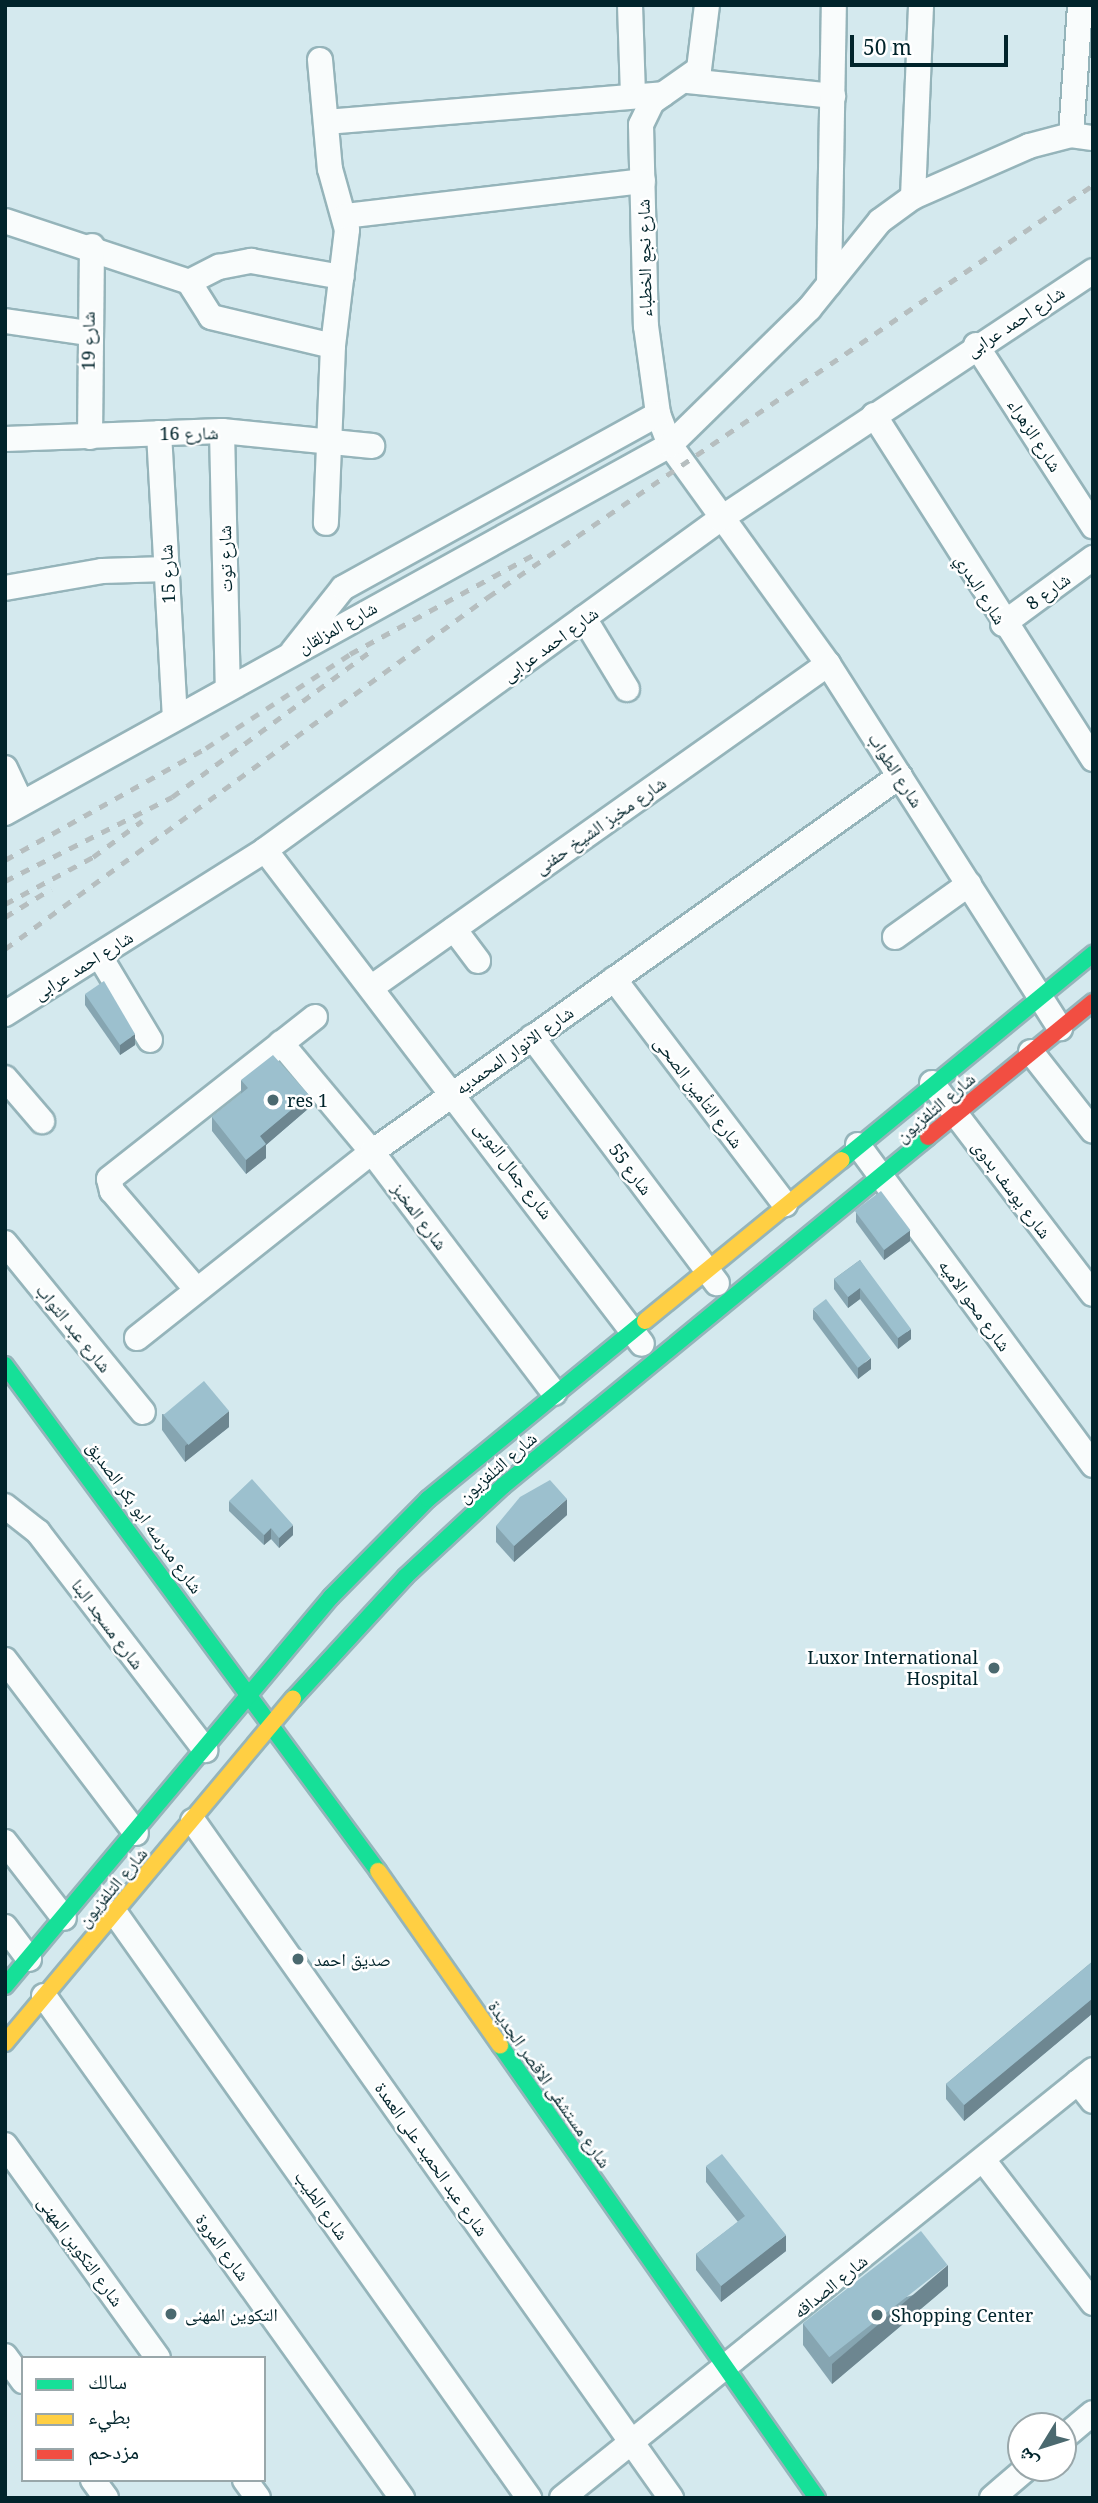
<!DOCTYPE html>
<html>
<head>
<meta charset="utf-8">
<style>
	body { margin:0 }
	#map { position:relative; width:1098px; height:2503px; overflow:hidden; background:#d4e9ee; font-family:"Noto Serif","Noto Naskh Arabic",serif }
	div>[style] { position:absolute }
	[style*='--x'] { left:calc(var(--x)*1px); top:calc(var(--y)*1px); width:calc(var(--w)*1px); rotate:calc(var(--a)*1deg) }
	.roads { filter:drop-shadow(2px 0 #95b4ba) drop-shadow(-2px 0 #95b4ba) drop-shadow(0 2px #95b4ba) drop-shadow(0 -2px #95b4ba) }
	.street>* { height:24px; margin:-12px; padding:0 12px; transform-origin:12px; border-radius:12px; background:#f9fcfc }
	.fast>* { height:16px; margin:-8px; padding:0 8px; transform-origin:8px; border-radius:8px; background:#16e098 }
	.slow>* { height:16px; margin:-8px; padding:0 8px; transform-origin:8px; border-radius:8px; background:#ffcf43 }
	.jam>* { height:16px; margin:-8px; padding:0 8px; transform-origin:8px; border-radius:8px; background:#f24e42 }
	.rail>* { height:5px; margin-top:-2.5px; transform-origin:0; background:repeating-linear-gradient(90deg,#b6bebf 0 9px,transparent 0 18px) }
	.wall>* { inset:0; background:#86a5b1 }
	.shaded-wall>* { inset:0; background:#6d8690 }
	.building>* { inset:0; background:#9cc0ce; transform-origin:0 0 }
	.dots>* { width:19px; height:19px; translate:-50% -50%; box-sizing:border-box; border:4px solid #fff; border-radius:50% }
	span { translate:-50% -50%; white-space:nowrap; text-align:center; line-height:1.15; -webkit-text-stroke:5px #fff; paint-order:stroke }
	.street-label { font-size:18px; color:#01242b }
	.poi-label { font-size:18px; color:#01242b }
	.left { translate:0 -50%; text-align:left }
	.right { translate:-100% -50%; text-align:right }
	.frame { position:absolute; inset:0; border:7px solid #01242b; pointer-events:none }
	.legend { position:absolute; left:21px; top:2356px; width:245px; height:126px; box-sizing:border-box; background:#fff; border:2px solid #99a7aa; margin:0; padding:9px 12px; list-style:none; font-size:21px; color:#01242b }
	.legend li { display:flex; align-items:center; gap:14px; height:35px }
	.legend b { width:35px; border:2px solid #99a7aa }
	.north { position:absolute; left:1007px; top:2412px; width:70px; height:70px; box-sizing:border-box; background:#fff; border:2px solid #99a7aa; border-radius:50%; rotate:232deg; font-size:19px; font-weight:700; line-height:28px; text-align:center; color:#01242b }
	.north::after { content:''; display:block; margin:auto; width:24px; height:32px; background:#4b696f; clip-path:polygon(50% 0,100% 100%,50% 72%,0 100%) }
	.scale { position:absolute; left:850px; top:35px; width:158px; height:32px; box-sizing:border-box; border:4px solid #01242b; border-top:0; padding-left:9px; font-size:21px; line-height:24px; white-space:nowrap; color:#01242b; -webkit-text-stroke:5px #fff; paint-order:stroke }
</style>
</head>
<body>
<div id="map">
	<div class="roads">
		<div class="street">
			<div style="--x:630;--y:5;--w:91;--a:88.1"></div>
			<div style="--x:707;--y:5;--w:64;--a:97.1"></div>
			<div style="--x:699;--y:69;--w:57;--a:144.9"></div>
			<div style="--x:652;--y:102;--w:25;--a:116"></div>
			<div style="--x:641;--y:125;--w:201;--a:88.6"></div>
			<div style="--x:646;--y:326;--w:89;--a:82.2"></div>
			<div style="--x:658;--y:414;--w:33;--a:69"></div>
			<div style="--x:670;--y:445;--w:270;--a:54.2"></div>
			<div style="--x:828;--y:664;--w:432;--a:57.5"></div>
			<div style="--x:320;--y:60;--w:109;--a:84.8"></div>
			<div style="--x:330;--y:169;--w:63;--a:74.4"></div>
			<div style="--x:347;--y:230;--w:117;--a:96.9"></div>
			<div style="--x:333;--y:346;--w:177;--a:92.3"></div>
			<div style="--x:688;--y:81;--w:146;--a:5.9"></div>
			<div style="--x:326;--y:122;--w:338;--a:-4.7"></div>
			<div style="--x:1071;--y:135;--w:130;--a:-86"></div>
			<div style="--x:913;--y:197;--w:192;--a:-87.6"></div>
			<div style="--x:345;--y:216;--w:300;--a:-6.7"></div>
			<div style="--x:5;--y:221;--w:194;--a:18.3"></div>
			<div style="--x:189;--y:282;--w:41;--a:57.8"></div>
			<div style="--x:211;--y:317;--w:125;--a:13.4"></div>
			<div style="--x:189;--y:282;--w:34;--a:-27"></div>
			<div style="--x:219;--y:267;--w:33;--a:-11"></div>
			<div style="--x:251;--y:261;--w:92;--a:10"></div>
			<div style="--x:829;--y:284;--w:279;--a:-89"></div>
			<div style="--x:5;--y:321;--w:83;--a:8.3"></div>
			<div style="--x:976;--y:345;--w:216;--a:57.1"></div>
			<div style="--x:874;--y:415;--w:408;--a:57.5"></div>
			<div style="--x:222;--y:431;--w:255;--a:88.7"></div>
			<div style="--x:159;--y:433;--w:282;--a:86.8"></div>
			<div style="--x:90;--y:437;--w:191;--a:-89.4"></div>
			<div style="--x:5;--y:439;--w:217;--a:-2.1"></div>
			<div style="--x:222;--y:431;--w:151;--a:5.7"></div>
			<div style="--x:5;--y:588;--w:98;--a:-9.9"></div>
			<div style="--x:102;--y:571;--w:65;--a:-1.8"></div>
			<div style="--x:584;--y:618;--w:83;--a:58.8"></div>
			<div style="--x:1003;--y:624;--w:112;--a:-36.3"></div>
			<div style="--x:293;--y:651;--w:80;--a:-51.6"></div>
			<div style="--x:343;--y:588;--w:360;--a:-28.9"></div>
			<div style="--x:5;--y:768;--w:38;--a:65"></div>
			<div style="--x:5;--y:813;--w:760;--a:-28.96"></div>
			<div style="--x:670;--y:445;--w:194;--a:-44.4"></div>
			<div style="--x:809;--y:309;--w:113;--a:-51.1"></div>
			<div style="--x:880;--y:221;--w:41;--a:-36"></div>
			<div style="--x:913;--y:197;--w:127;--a:-23.7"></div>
			<div style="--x:1029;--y:146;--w:43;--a:-14.7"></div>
			<div style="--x:1071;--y:135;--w:22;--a:8"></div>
			<div style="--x:265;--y:850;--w:621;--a:52.65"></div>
			<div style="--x:454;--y:929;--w:40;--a:53"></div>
			<div style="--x:895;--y:937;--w:91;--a:-35.6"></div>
			<div style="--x:99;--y:955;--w:99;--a:59"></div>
			<div style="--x:614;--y:979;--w:283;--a:52.8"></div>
			<div style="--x:372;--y:987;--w:559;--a:-35.31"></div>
			<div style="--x:5;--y:1014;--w:307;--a:-32.2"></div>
			<div style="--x:265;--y:850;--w:563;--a:-36.03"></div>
			<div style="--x:720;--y:519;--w:448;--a:-33.6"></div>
			<div style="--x:532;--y:1037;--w:308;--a:53.1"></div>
			<div style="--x:281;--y:1043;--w:142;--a:50.1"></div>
			<div style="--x:372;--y:1152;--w:302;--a:52.9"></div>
			<div style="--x:1031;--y:1052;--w:100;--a:51.9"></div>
			<div style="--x:5;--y:1078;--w:57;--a:49.3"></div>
			<div style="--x:932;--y:1083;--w:265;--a:52.7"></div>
			<div style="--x:858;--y:1145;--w:397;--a:53.7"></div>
			<div style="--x:5;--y:1243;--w:218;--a:50.8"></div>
			<div style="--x:196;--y:1289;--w:129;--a:-130.6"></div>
			<div style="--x:112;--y:1191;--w:12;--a:-104"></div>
			<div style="--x:109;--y:1179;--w:262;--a:-38.2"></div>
			<div style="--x:137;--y:1338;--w:300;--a:-38.4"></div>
			<div style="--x:372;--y:1152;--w:648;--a:-35.46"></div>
			<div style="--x:5;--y:1506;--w:42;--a:38.2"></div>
			<div style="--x:38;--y:1532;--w:275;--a:52.5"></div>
			<div style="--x:5;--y:1660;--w:217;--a:52.9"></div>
			<div style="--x:193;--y:1821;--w:829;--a:54.78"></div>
			<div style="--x:5;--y:1842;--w:96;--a:52.2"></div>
			<div style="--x:115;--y:1913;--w:717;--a:54.71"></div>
			<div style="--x:5;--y:1927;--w:40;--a:53"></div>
			<div style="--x:44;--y:1996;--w:617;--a:54.51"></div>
			<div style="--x:1078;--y:2082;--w:24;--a:52"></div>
			<div style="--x:5;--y:2145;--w:262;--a:54.3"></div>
			<div style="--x:984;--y:2161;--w:179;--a:52.5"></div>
			<div style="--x:5;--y:2356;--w:31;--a:54"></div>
			<div style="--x:1063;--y:2438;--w:39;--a:-40"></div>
			<div style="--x:93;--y:2480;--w:22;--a:54"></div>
			<div style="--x:245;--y:2480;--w:22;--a:54"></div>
			<div style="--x:562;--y:2498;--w:682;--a:-38.87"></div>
			<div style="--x:992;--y:2498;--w:46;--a:-40.6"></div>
		</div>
		<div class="fast">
			<div style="--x:842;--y:1160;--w:325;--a:-39.4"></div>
			<div style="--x:5;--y:1365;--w:629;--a:53.6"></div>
			<div style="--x:293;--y:1699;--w:166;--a:-47.4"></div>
			<div style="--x:405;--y:1577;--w:134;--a:-42.9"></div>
			<div style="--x:503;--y:1486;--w:550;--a:-39.39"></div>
			<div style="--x:5;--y:1986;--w:508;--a:-50.04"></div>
			<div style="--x:331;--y:1597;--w:138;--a:-45.3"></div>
			<div style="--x:428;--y:1499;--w:281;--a:-39.4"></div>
			<div style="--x:500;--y:2045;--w:553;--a:55.02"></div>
		</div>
		<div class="slow">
			<div style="--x:645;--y:1321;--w:254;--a:-39.3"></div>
			<div style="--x:378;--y:1871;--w:213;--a:55"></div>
			<div style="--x:5;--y:2043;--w:449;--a:-50.1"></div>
		</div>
		<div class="jam">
			<div style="--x:928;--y:1137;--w:213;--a:-39.3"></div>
		</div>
	</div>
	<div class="rail">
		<div style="--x:5;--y:860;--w:230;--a:-29.1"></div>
		<div style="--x:206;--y:748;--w:172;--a:-33.1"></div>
		<div style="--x:350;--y:654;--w:215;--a:-28.4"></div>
		<div style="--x:5;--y:881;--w:187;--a:-26.7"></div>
		<div style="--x:172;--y:797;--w:248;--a:-36.3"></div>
		<div style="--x:5;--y:904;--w:100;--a:-28.1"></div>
		<div style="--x:93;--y:857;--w:61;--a:-36.3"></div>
		<div style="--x:5;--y:917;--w:54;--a:-31.3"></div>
		<div style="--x:5;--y:949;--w:598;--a:-36.08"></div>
		<div style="--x:488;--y:597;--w:732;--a:-34.25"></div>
	</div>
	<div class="wall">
		<div style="clip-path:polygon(85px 994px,135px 1045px,120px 1055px,85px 1005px)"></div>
		<div style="clip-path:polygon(241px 1080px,309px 1108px,266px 1145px,266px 1158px,246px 1174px,212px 1131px,212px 1117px,241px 1094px)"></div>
		<div style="clip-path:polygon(856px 1212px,910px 1241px,884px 1260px,856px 1222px)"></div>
		<div style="clip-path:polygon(860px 1260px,911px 1339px,898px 1349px,860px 1299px,848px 1308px,834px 1289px,834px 1279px)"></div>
		<div style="clip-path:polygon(813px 1309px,871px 1369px,858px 1379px,813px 1319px)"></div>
		<div style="clip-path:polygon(162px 1414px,229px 1427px,185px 1462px,162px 1430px)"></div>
		<div style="clip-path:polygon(229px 1501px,293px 1535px,279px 1548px,271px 1539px,264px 1545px,229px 1511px)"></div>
		<div style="clip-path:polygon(567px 1515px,514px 1562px,496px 1542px,496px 1526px)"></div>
		<div style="clip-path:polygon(1093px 1961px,1093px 2013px,964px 2121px,946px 2099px,946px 2084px)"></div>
		<div style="clip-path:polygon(706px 2166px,786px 2251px,721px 2302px,696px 2270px,696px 2254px,738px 2222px,706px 2182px)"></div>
		<div style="clip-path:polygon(948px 2286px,832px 2384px,803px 2345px,803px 2324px)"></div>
	</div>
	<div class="shaded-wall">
		<div style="clip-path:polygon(135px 1034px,135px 1045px,120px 1055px,120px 1045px)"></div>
		<div style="clip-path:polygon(309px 1095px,309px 1108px,266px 1145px,266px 1158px,246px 1174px,246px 1160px,260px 1136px)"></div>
		<div style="clip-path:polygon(910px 1230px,910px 1241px,884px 1260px,884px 1249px)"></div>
		<div style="clip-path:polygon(860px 1288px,860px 1299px,848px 1308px,848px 1297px)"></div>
		<div style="clip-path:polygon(911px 1329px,911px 1339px,898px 1349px,898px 1338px)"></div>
		<div style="clip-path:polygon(871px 1358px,871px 1369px,858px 1379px,858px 1368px)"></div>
		<div style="clip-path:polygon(229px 1411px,229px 1427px,185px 1462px,185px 1446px)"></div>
		<div style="clip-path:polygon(567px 1499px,567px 1515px,514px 1562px,514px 1546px)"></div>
		<div style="clip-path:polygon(293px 1525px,293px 1535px,279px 1548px,279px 1538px)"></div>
		<div style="clip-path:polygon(271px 1528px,271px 1539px,264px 1545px,264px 1535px)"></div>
		<div style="clip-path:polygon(1093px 1998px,1093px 2013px,964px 2121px,964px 2105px)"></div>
		<div style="clip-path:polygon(786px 2235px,786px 2251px,721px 2302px,721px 2286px)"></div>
		<div style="clip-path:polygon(948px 2265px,948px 2286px,832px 2384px,832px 2364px)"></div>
	</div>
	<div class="building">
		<div style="clip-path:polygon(104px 981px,135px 1034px,120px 1045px,85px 994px)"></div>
		<div style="clip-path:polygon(273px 1055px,309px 1095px,260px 1136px,266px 1144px,246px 1160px,212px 1117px,248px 1088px,241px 1080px)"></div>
		<div style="left:881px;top:1191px;width:49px;height:33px;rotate:53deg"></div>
		<div style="clip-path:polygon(860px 1260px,911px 1329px,898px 1338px,860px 1288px,848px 1297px,834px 1279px)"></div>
		<div style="left:826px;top:1299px;width:74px;height:16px;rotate:53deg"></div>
		<div style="left:204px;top:1381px;width:39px;height:53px;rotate:50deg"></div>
		<div style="clip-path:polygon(252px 1479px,293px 1525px,279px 1538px,271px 1528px,264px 1535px,229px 1501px)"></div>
		<div style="clip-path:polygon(550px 1480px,567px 1499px,514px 1546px,496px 1526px,520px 1497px)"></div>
		<div style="clip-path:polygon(1093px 1961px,1093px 1998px,964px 2105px,946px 2084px)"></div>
		<div style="clip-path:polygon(722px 2154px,786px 2235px,721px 2286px,696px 2254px,745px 2216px,706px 2166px)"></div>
		<div style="left:921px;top:2231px;width:43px;height:150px;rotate:52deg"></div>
	</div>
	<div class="dots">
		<div style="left:273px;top:1100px;background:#4b696f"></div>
		<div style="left:994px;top:1668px;background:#4b696f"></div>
		<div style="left:298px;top:1959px;background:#4b696f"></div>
		<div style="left:171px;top:2314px;background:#4b696f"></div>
		<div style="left:877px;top:2315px;background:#4b696f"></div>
	</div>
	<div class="street-label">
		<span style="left:644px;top:258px;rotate:-91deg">شارع نجع الخطباء</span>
		<span style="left:1015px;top:321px;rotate:-33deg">شارع احمد عرابى</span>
		<span style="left:88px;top:341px;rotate:-90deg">شارع 19</span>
		<span style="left:189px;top:433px;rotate:-1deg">شارع 16</span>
		<span style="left:1035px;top:435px;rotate:57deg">شارع الزهراء</span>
		<span style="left:225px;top:559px;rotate:-91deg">شارع توت</span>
		<span style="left:167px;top:574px;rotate:-93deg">شارع 15</span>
		<span style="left:981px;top:589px;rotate:58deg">شارع البدري</span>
		<span style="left:1048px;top:591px;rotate:-36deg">شارع 8</span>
		<span style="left:337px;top:627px;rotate:-29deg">شارع المزلقان</span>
		<span style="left:550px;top:644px;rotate:-36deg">شارع احمد عرابى</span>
		<span style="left:896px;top:770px;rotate:57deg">شارع الطواب</span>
		<span style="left:600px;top:825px;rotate:-35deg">شارع مخبز الشيخ حفنى</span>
		<span style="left:83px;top:965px;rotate:-32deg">شارع احمد عرابى</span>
		<span style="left:514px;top:1050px;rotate:-35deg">شارع الانوار المحمديه</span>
		<span style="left:699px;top:1092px;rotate:53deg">شارع التأمين الصحى</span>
		<span style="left:935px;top:1107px;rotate:-40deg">شارع التلفزيون</span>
		<span style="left:631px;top:1169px;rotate:53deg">شارع 55</span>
		<span style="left:514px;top:1170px;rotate:53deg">شارع جمال النوبى</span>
		<span style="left:1012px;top:1189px;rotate:53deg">شارع يوسف بدوى</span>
		<span style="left:420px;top:1216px;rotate:53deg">شارع المخبز</span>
		<span style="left:975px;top:1305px;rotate:54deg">شارع محو الاميه</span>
		<span style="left:74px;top:1328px;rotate:51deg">شارع عبد التواب</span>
		<span style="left:497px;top:1467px;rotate:-41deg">شارع التلفزيون</span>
		<span style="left:145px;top:1517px;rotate:54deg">شارع مدرسه ابو بكر الصديق</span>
		<span style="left:108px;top:1624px;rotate:53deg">شارع مسجد البنا</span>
		<span style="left:112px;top:1887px;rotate:-50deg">شارع التلفزيون</span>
		<span style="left:550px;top:2084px;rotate:55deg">شارع مستشفى الاقصر الجديدة</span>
		<span style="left:432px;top:2159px;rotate:55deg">شارع عبد الحميد على العمدة</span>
		<span style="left:322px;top:2205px;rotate:55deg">شارع الطيب</span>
		<span style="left:223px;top:2247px;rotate:54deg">شارع المروة</span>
		<span style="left:81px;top:2251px;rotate:54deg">شارع التكوين المهنى</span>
		<span style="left:830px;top:2286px;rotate:-39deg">شارع الصداقه</span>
	</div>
	<div class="poi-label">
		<span class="left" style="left:287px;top:1100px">res 1</span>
		<span class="right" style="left:978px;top:1668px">Luxor International<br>Hospital</span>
		<span class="left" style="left:314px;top:1959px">صديق احمد</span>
		<span class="left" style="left:185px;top:2314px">التكوين المهنى</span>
		<span class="left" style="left:891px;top:2315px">Shopping Center</span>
	</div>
	<div class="frame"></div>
	<ul class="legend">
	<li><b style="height:9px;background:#16e098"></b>سالك</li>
	<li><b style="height:9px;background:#ffcf43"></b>بطيء</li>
	<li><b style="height:9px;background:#f24e42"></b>مزدحم</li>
	</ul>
	<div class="north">ش</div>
	<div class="scale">50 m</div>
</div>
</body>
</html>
